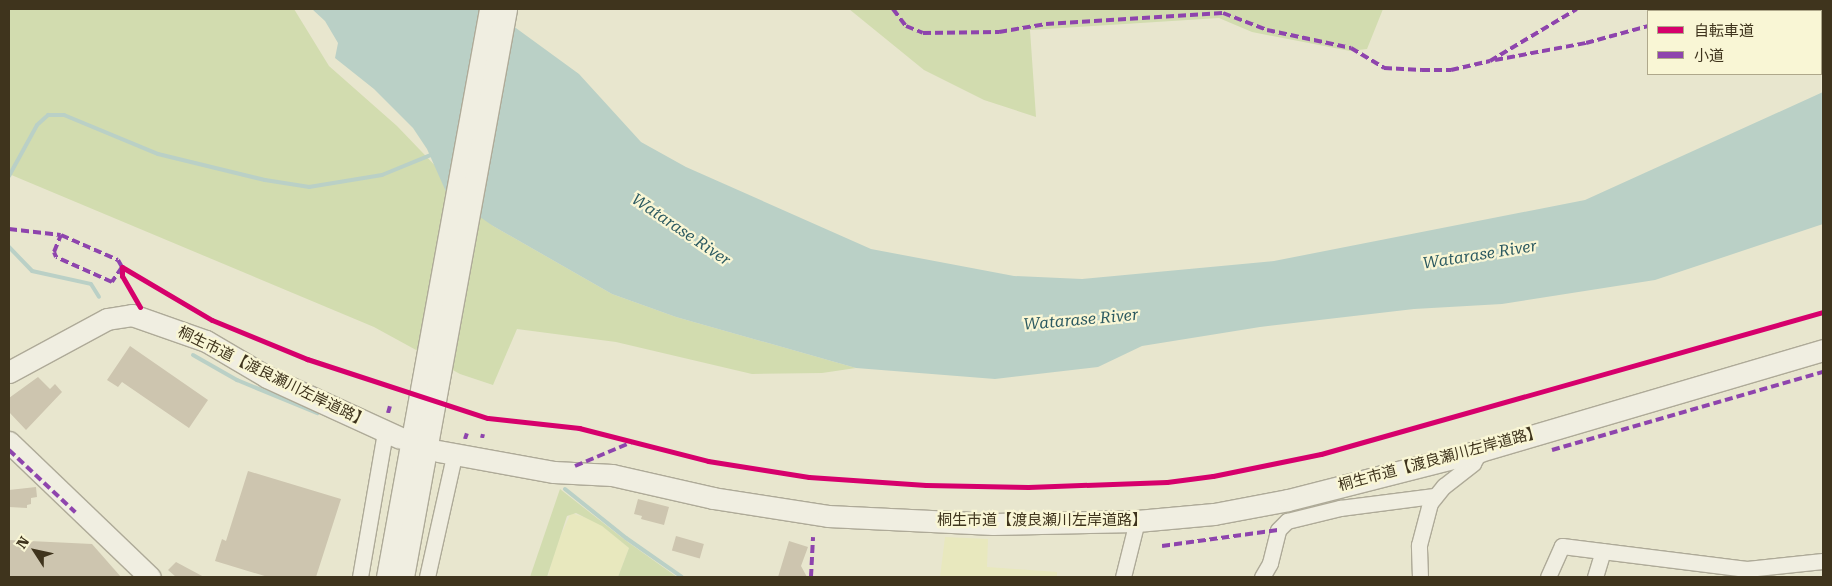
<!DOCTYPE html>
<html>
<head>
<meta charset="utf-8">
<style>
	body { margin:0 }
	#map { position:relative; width:1832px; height:586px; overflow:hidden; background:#e8e6ce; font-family:"Roboto Serif","Noto Sans JP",serif }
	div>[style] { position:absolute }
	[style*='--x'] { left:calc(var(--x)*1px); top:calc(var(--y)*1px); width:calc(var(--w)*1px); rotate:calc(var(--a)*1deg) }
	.farmland>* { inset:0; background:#e8e8be }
	.green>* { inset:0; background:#d2dcaf }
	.water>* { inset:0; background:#bad0c6 }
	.stream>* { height:4px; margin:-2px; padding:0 2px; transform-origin:2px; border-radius:2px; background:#bad0c6 }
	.building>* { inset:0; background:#cdc5af; transform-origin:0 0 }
	.roads { filter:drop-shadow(1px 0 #aeaa98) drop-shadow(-1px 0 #aeaa98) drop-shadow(0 1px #aeaa98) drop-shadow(0 -1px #aeaa98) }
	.street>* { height:15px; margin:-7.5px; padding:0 7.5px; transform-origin:7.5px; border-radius:7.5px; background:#f0eee1 }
	.secondary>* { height:21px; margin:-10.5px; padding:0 10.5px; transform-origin:10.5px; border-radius:10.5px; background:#f0eee1 }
	.quiet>* { height:4px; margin-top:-2px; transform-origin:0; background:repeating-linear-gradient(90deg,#8e44ad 0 8px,transparent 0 12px) }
	.cycleway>* { height:5px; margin:-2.5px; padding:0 2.5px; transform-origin:2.5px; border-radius:2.5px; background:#d6006c }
	span { translate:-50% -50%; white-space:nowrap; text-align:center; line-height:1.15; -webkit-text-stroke:4.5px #f9f6d5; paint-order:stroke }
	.street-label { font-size:15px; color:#3f341d }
	.water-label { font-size:16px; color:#2b5960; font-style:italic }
	.frame { position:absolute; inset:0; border:10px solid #3f341d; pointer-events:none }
	.legend { position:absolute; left:1647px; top:10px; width:175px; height:65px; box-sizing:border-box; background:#f9f6d5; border:1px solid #afa88b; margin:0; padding:6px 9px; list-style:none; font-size:15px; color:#3f341d }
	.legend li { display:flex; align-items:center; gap:10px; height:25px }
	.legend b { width:25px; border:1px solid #afa88b }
	.north { position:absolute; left:10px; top:526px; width:50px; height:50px; -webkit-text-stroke:4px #f9f6d5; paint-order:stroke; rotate:305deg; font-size:14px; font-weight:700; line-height:20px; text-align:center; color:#3f341d }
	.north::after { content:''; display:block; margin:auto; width:18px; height:22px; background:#3f341d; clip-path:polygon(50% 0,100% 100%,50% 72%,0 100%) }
</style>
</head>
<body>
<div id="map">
	<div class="farmland">
		<div style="clip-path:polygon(571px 513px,596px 521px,629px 548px,618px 577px,548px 577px,555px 548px)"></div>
		<div style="clip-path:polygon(945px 537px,988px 539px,987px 567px,1057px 572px,1057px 577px,940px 577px)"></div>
	</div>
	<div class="green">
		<div style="clip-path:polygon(9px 9px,294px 9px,329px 66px,397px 126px,493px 226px,612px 294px,676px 317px,856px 368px,822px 373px,752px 374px,616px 342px,517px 329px,493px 385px,460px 374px,374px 327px,9px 174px)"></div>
		<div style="clip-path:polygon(849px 9px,1383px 9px,1367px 49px,1350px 51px,1252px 32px,1219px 18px,1030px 30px,1036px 117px,984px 100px,924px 70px)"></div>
		<div style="clip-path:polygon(560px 489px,625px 540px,677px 577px,618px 577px,629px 548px,602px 526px,576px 513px,567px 516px,547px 577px,530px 577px)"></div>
	</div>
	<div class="water">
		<div style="clip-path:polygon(312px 9px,490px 9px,579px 74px,641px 142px,686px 167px,871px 249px,1014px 276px,1082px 279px,1274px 261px,1585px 200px,1823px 92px,1823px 224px,1655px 280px,1502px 304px,1414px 309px,1260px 327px,1142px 346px,1098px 367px,995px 379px,856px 368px,676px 317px,612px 294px,493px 226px,447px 194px,427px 149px,413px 128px,374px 89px,335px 58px,338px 43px,325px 21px)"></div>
	</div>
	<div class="stream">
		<div style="--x:9;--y:176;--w:58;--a:-61.2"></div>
		<div style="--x:37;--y:125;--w:15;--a:-42"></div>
		<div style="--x:48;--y:115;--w:16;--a:0"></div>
		<div style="--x:64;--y:115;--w:102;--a:22.5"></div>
		<div style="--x:158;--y:154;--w:110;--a:13.7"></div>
		<div style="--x:265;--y:180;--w:45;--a:9"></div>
		<div style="--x:309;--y:187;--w:74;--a:-9.3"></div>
		<div style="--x:382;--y:175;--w:55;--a:-22.4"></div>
		<div style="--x:9;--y:247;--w:33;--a:46"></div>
		<div style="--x:32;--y:271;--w:60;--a:12.4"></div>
		<div style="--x:91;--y:284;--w:15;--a:58"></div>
		<div style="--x:193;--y:355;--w:51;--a:29.6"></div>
		<div style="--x:237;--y:380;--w:87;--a:22.4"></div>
		<div style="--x:565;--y:489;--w:78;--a:38.8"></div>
		<div style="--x:626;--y:538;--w:68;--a:34.9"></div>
	</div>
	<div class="building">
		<div style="clip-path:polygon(130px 346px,208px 400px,189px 428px,122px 382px,118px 387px,107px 380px)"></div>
		<div style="clip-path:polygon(38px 377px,50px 389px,55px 384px,62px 392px,26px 430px,9px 412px,9px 398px)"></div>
		<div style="clip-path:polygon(248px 471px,341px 499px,316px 577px,268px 577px,215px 561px,222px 539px,226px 541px)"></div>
		<div style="clip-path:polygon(36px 487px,37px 497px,31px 498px,31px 504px,27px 505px,27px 508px,9px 507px,9px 490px)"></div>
		<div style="clip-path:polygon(638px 499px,669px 507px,664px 525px,641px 519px,642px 516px,634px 514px)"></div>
		<div style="left:676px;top:536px;width:29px;height:15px;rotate:16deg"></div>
		<div style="clip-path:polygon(9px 540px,92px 544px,121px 577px,9px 577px)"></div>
		<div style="clip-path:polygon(789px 541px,808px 547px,801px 566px,807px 577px,778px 577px)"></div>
		<div style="clip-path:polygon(176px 562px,204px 577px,176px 577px,168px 570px)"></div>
	</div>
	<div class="roads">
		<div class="street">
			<div style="--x:360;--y:577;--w:147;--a:-80.2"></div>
			<div style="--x:427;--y:577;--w:124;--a:-77.4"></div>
			<div style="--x:1123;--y:577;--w:58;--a:-76"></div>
			<div style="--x:1262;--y:577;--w:16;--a:-60"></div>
			<div style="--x:1270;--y:563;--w:34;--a:-76"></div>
			<div style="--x:1278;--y:530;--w:13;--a:-45"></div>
			<div style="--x:1287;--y:521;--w:55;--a:-13.8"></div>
			<div style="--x:1340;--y:508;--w:95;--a:-7.3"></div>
			<div style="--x:1420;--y:577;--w:32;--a:-92"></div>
			<div style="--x:1419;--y:545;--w:43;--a:-75.3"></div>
			<div style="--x:1430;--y:503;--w:22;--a:-51"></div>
			<div style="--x:1444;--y:486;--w:37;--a:-38"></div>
			<div style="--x:1473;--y:463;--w:14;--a:-60"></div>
			<div style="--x:1548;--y:577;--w:34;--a:-66"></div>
			<div style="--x:1562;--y:546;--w:186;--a:7.1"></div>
			<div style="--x:1747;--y:569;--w:76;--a:-6"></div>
			<div style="--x:1595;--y:577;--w:27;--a:-73"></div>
		</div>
		<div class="secondary">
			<div style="--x:9;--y:372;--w:111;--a:-28.4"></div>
			<div style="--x:107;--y:319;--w:25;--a:-9"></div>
			<div style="--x:132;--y:315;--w:78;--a:19.4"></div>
			<div style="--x:206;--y:341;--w:71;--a:30.5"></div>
			<div style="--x:267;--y:377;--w:146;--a:24.6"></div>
			<div style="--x:9;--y:442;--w:195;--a:43.8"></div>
			<div style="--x:438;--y:451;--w:118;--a:10.3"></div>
			<div style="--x:554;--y:472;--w:58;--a:3"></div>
			<div style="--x:612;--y:475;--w:104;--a:12.8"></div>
			<div style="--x:713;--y:498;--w:116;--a:8.9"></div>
			<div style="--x:828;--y:516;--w:165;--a:2.8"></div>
			<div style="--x:993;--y:524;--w:144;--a:-1.2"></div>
			<div style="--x:1137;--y:521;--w:77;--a:-5.2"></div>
			<div style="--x:1214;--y:514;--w:75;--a:-10.7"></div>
			<div style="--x:1288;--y:500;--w:198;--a:-14.3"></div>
			<div style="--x:1480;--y:451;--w:358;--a:-16.4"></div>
			<div style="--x:387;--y:577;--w:577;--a:-79.72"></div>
			<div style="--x:403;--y:577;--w:577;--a:-79.72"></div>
		</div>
	</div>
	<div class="quiet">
		<div style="--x:893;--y:9;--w:21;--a:53"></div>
		<div style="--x:906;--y:26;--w:18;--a:22"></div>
		<div style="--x:923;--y:33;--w:76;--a:-0.8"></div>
		<div style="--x:999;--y:32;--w:48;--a:-9.7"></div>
		<div style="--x:1046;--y:24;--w:177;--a:-3.6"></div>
		<div style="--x:1223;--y:13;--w:47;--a:21.1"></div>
		<div style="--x:1267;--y:30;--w:86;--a:12.1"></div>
		<div style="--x:1351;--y:48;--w:39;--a:31"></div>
		<div style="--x:1384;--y:68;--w:38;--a:3"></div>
		<div style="--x:1422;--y:70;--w:29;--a:0"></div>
		<div style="--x:1451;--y:70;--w:40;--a:-13"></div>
		<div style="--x:1490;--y:61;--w:101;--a:-30.9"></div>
		<div style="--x:1688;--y:11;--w:6;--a:-18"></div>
		<div style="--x:1495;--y:60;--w:93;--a:-10.6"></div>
		<div style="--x:1586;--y:43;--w:64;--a:-15.3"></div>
		<div style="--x:9;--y:229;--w:52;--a:6.6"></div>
		<div style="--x:61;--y:235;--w:62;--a:23.7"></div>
		<div style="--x:118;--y:260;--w:8;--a:60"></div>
		<div style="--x:122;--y:267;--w:18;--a:124"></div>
		<div style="--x:112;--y:282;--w:61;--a:-155.9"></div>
		<div style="--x:56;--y:257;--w:5;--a:-112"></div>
		<div style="--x:54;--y:252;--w:18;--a:-68"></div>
		<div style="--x:388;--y:413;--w:7;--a:-74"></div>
		<div style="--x:482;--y:438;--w:4;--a:-76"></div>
		<div style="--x:465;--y:439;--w:6;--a:-72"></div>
		<div style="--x:9;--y:450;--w:91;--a:43.2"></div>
		<div style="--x:1552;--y:450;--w:282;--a:-16.1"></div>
		<div style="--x:575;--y:466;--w:62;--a:-22.8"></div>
		<div style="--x:1162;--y:546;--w:117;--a:-7.9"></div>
		<div style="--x:811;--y:577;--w:40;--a:-87.1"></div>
	</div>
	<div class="cycleway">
		<div style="--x:140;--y:307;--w:36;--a:-120"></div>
		<div style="--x:122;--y:276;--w:9;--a:-90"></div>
		<div style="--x:122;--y:267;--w:104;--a:30.5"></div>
		<div style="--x:212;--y:320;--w:103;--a:22.3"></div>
		<div style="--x:307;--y:359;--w:190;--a:18.1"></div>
		<div style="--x:488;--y:418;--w:92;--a:6.3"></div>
		<div style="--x:579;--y:428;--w:133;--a:14.3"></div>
		<div style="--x:708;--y:461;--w:102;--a:9"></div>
		<div style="--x:809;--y:477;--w:117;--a:3.9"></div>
		<div style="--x:926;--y:485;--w:102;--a:1.1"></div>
		<div style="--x:1028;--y:487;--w:139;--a:-2.1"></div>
		<div style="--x:1167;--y:482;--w:46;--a:-7.4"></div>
		<div style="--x:1213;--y:476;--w:110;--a:-11.5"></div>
		<div style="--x:1321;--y:454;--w:522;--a:-15.79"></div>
	</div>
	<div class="street-label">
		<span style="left:273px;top:377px;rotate:26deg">桐生市道【渡良瀬川左岸道路】</span>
		<span style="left:1440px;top:459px;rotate:-15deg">桐生市道【渡良瀬川左岸道路】</span>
		<span style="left:1042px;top:521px">桐生市道【渡良瀬川左岸道路】</span>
	</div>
	<div class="water-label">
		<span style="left:681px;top:230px;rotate:34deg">Watarase River</span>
		<span style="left:1480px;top:255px;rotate:-9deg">Watarase River</span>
		<span style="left:1081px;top:320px;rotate:-5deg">Watarase River</span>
	</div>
	<div class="frame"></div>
	<ul class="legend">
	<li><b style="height:6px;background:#d6006c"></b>自転車道</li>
	<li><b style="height:6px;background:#8e44ad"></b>小道</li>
	</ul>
	<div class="north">N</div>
</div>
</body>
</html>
